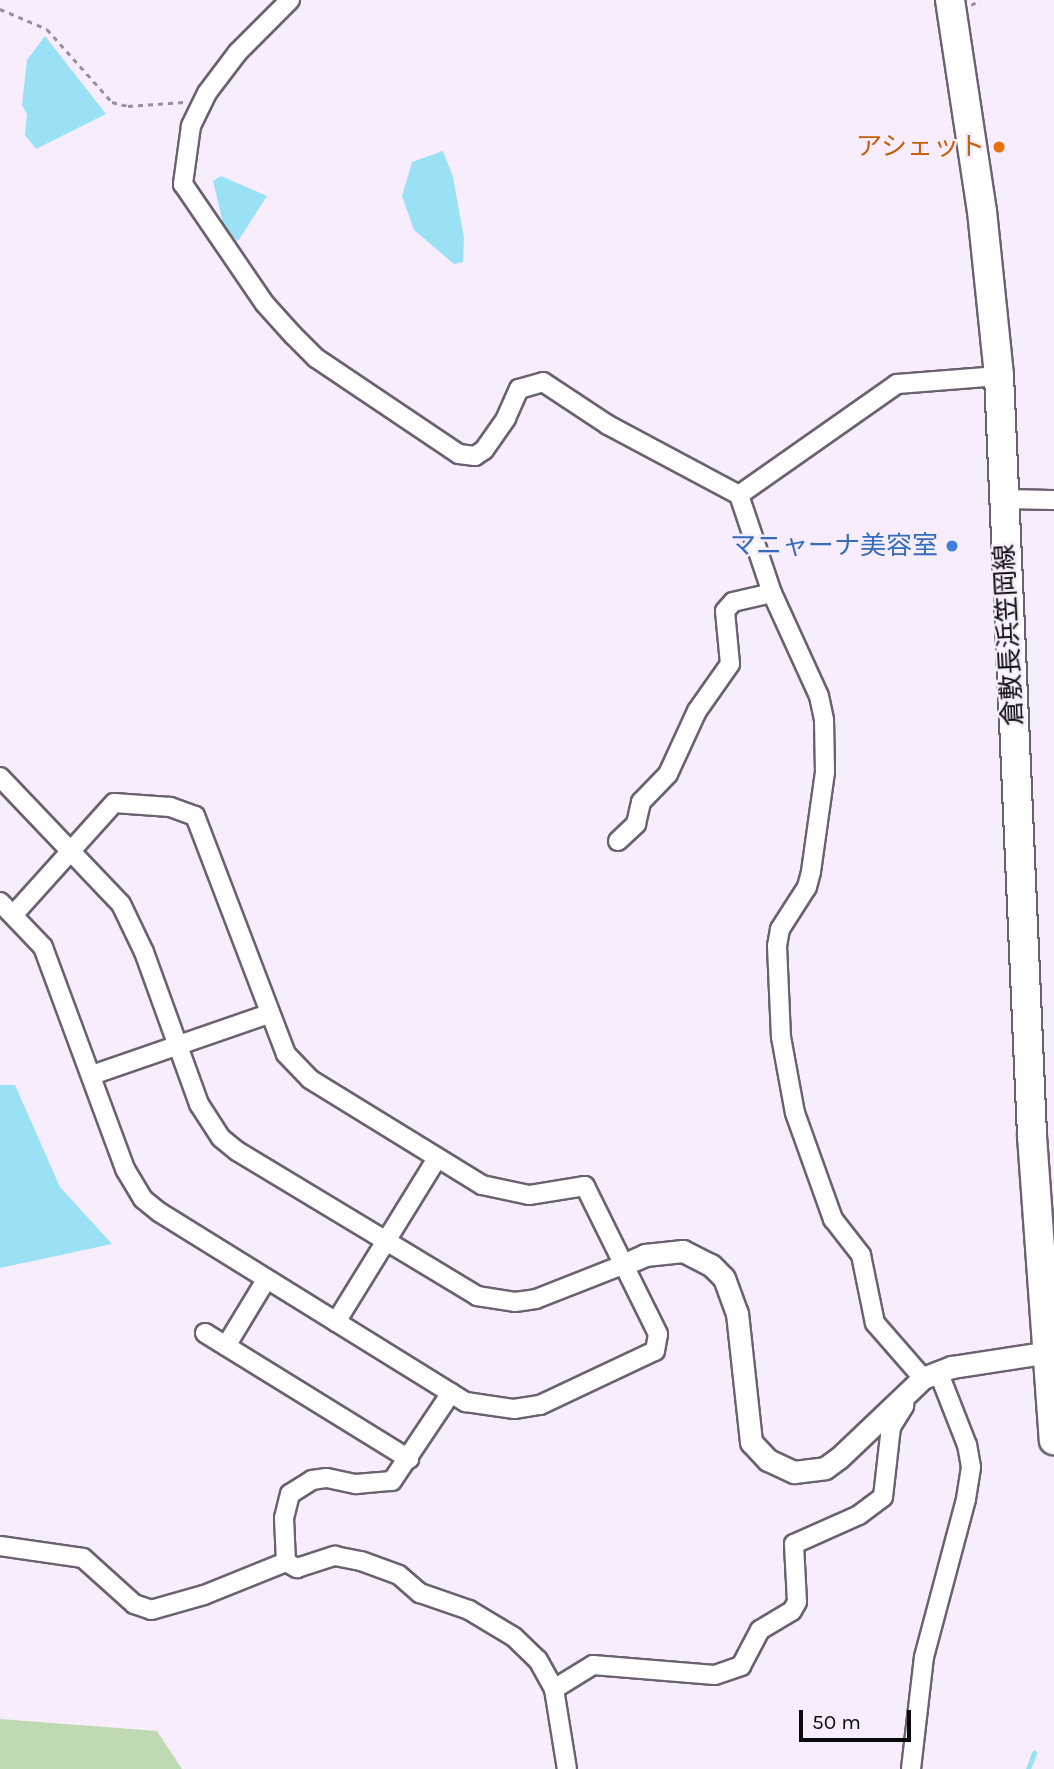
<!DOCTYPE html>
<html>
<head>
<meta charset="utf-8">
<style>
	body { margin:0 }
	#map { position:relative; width:1054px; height:1769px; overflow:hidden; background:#f7edfd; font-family:Karla,"Noto Sans JP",sans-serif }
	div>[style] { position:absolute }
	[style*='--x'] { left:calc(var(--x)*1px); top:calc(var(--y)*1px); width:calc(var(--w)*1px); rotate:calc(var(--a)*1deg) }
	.green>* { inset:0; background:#bfdab3 }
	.water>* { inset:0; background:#9be1f5 }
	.stream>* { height:4.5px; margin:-2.25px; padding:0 2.25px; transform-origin:2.25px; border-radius:2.25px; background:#9be1f5 }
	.path>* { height:2.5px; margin-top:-1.25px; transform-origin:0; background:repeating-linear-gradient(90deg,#98909c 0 5px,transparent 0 10px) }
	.roads { filter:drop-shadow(2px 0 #6b6270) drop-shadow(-2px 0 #6b6270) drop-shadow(0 2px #6b6270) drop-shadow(0 -2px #6b6270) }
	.minor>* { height:18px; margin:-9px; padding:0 9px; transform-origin:9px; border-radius:9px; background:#fff }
	.tertiary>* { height:21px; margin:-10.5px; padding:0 10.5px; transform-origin:10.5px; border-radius:10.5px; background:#fff }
	.primary>* { height:28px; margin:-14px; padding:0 14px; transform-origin:14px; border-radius:14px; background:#fff }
	.dots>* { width:19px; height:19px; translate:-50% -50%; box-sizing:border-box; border:4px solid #f7edfd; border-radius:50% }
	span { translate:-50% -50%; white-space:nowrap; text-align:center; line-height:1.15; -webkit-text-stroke:5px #f7edfd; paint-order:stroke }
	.food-label { font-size:26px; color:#c56008 }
	.right { translate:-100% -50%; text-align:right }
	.shop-label { font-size:26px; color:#366cbe }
	.street-label { font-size:26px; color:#0d0a0f }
	.scale { position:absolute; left:799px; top:1710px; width:112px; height:32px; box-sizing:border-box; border:4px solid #0d0a0f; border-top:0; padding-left:9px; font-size:21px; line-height:24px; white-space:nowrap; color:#0d0a0f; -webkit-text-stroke:5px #f7edfd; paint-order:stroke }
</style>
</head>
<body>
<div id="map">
	<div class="green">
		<div style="clip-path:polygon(0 1719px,157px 1731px,182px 1769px,0 1769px)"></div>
	</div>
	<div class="water">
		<div style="clip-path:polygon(45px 36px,106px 114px,36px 149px,25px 135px,27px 114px,22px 105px,27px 60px)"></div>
		<div style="clip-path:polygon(443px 151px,453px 177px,464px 238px,463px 262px,454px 264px,414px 230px,402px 196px,412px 162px)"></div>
		<div style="clip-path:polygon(221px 176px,267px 196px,238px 241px,225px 231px,213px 181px)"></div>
		<div style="clip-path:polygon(0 1085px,15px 1085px,60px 1187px,112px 1244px,0 1268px)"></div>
	</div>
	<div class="stream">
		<div style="--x:1028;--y:1769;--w:17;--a:-69"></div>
	</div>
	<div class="path">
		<div style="--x:971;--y:5;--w:10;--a:-29"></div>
		<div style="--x:0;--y:9;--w:51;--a:23.1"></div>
		<div style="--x:47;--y:29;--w:98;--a:48.3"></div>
		<div style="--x:112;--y:102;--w:16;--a:14"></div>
		<div style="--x:128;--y:106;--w:56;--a:-4.1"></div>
	</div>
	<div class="roads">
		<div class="minor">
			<div style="--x:290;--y:0;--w:74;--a:135"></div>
			<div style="--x:238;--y:52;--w:51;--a:127.1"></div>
			<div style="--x:207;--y:93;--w:37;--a:116"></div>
			<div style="--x:191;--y:126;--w:59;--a:97.9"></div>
			<div style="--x:183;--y:184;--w:145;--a:55.7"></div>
			<div style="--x:265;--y:304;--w:42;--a:47.9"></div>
			<div style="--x:293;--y:335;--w:33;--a:45"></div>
			<div style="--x:316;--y:358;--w:172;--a:33.9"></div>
			<div style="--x:459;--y:454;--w:16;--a:7"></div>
			<div style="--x:475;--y:456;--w:11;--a:-34"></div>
			<div style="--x:484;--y:450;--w:39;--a:-55"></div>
			<div style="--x:506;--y:418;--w:32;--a:-66"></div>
			<div style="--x:519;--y:389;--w:25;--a:-16"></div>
			<div style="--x:543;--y:382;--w:78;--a:33.5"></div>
			<div style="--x:608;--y:425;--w:149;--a:28.1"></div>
			<div style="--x:739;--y:495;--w:103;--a:71.4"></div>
			<div style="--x:772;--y:593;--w:113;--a:65.5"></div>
			<div style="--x:819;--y:696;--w:25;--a:78"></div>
			<div style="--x:824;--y:720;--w:52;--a:88.9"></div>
			<div style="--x:825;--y:772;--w:101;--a:98"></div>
			<div style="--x:811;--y:872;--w:16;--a:105"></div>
			<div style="--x:807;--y:887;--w:50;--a:122.7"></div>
			<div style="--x:780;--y:929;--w:17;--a:100"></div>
			<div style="--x:777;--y:946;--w:91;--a:87.5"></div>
			<div style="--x:781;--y:1037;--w:77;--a:79.6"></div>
			<div style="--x:795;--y:1113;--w:113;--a:70.3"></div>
			<div style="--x:833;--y:1219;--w:46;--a:52.1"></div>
			<div style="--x:861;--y:1255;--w:69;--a:78.4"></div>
			<div style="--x:875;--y:1323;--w:73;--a:48.9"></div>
			<div style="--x:739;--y:495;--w:193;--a:-35.1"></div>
			<div style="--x:897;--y:384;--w:102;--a:-4.5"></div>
			<div style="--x:1003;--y:499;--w:51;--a:1.1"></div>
			<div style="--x:0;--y:777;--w:175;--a:46.4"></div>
			<div style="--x:121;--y:904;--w:53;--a:64.4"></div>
			<div style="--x:144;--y:952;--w:162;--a:70.1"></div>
			<div style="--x:199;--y:1104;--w:40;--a:57.1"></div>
			<div style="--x:221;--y:1138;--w:21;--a:39"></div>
			<div style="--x:237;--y:1151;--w:280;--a:31.1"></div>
			<div style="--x:477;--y:1296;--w:38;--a:9"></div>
			<div style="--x:515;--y:1302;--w:21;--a:-8"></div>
			<div style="--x:536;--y:1299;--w:96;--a:-21.5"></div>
			<div style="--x:618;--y:841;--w:25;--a:-43"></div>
			<div style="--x:636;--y:824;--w:23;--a:-77"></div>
			<div style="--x:641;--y:802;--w:39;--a:-46"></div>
			<div style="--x:668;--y:774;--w:69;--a:-65.3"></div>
			<div style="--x:697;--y:711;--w:57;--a:-54.9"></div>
			<div style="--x:730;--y:664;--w:53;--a:-95.4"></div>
			<div style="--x:725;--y:611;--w:12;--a:-48"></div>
			<div style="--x:733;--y:602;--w:40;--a:-13"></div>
			<div style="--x:0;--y:902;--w:62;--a:46.3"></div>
			<div style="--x:43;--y:947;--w:237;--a:69.7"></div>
			<div style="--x:125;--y:1169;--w:35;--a:59"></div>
			<div style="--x:143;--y:1199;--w:21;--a:39"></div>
			<div style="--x:159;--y:1212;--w:361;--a:31.8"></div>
			<div style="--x:466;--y:1402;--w:49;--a:8.3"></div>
			<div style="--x:514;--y:1409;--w:26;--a:-9"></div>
			<div style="--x:540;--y:1405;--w:127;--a:-25.2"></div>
			<div style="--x:655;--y:1351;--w:17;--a:-80"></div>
			<div style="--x:658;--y:1334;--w:165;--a:-116.3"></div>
			<div style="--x:585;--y:1186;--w:57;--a:170.9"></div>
			<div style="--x:529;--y:1195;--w:48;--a:-168"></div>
			<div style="--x:482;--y:1185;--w:202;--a:-148.4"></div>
			<div style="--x:310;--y:1079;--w:35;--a:-134"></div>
			<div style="--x:286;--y:1054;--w:255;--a:-110.9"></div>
			<div style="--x:195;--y:816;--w:27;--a:-160"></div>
			<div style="--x:170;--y:807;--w:56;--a:-175.9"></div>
			<div style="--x:114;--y:803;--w:149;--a:132"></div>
			<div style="--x:92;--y:1075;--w:186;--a:-19.1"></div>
			<div style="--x:336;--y:1322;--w:190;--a:-58.3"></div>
			<div style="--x:205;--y:1333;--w:240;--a:31.7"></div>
			<div style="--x:226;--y:1346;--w:77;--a:-58.8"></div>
			<div style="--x:0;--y:1546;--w:84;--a:8.2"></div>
			<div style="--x:83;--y:1558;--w:69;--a:42"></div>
			<div style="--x:134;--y:1604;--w:18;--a:19"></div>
			<div style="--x:151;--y:1610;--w:55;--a:-15.8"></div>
			<div style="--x:204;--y:1595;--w:88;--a:-21.9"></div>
			<div style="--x:286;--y:1562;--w:13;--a:29"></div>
			<div style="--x:297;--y:1568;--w:40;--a:-18"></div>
			<div style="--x:335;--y:1556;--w:26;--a:11"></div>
			<div style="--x:361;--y:1561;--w:40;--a:20.2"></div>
			<div style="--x:399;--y:1575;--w:28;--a:41"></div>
			<div style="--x:420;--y:1593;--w:52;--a:19.1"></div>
			<div style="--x:469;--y:1610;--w:52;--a:31"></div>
			<div style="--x:514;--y:1637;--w:33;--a:44"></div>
			<div style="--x:538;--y:1660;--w:33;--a:61"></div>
			<div style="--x:554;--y:1689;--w:81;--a:80.8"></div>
			<div style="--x:286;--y:1562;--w:44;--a:-92.6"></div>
			<div style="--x:284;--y:1518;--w:25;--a:-76"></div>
			<div style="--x:290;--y:1494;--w:26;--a:-32"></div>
			<div style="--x:312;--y:1480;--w:15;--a:-8"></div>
			<div style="--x:327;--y:1478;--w:30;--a:12"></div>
			<div style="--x:356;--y:1484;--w:36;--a:-5"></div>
			<div style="--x:392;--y:1481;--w:106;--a:-56.2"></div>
			<div style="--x:554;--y:1689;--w:46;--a:-31.6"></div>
			<div style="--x:593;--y:1665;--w:122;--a:4.7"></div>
			<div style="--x:715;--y:1675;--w:28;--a:-19"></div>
			<div style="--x:741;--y:1666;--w:41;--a:-62.2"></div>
			<div style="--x:760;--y:1630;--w:37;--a:-31"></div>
			<div style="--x:792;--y:1611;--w:10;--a:-61"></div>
			<div style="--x:797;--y:1602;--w:58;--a:-93"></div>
			<div style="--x:794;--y:1544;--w:71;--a:-24"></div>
			<div style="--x:859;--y:1515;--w:30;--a:-37"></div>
			<div style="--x:883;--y:1497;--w:70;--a:-83.5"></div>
			<div style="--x:891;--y:1427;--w:25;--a:-58"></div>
			<div style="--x:904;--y:1406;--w:11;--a:-85"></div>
			<div style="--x:911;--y:1769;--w:113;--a:-83.4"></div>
			<div style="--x:924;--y:1657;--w:163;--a:-75.1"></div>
			<div style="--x:966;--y:1499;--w:32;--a:-81"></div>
			<div style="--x:971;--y:1467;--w:22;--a:-100"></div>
			<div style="--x:967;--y:1445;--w:79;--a:-111.4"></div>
		</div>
		<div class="tertiary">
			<div style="--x:625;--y:1264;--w:22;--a:-24"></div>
			<div style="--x:645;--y:1255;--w:38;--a:-6"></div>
			<div style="--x:683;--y:1251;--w:31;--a:27"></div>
			<div style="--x:711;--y:1265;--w:18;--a:45"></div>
			<div style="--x:724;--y:1278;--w:37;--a:70"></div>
			<div style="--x:737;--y:1313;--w:130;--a:83.8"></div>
			<div style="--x:751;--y:1442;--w:25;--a:47"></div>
			<div style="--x:768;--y:1460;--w:29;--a:25"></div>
			<div style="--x:794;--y:1472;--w:31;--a:-7"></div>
			<div style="--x:825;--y:1468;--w:17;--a:-36"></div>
			<div style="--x:839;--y:1458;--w:116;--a:-43.6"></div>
			<div style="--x:923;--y:1378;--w:31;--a:-21"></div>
			<div style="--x:952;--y:1367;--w:99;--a:-8.7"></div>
		</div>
		<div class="primary">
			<div style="--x:950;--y:0;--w:213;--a:81.4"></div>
			<div style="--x:982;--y:211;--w:166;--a:84.1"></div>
			<div style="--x:999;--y:376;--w:761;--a:87.51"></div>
			<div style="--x:1032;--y:1136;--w:305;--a:85.9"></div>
		</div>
	</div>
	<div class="dots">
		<div style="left:999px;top:147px;background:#e8710a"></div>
		<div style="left:952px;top:546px;background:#3f7fe0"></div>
	</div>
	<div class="food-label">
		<span class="right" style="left:985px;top:147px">アシェット</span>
	</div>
	<div class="shop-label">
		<span class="right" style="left:938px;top:546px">マニャーナ美容室</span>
	</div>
	<div class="street-label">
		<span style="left:1009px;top:635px;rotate:-93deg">倉敷長浜笠岡線</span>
	</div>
	<div class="scale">50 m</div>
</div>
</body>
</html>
